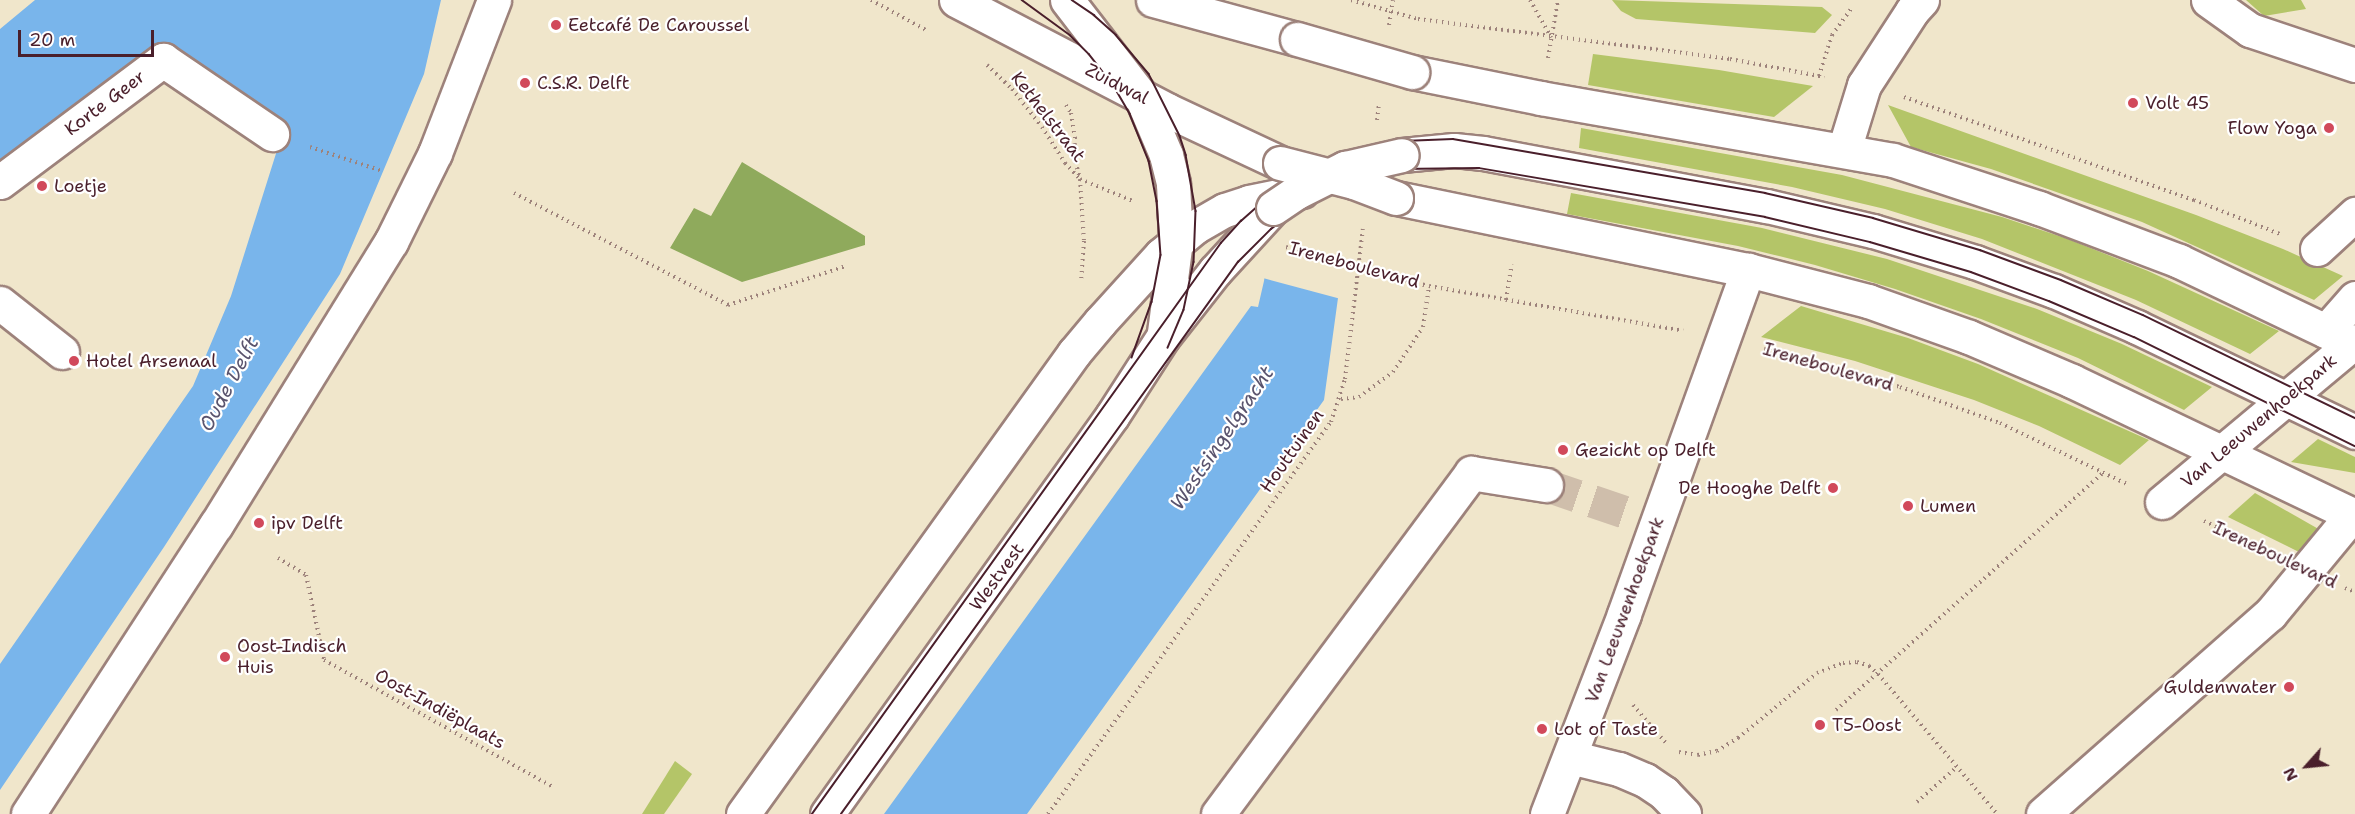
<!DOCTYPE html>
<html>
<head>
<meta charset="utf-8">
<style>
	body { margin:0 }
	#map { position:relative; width:2355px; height:814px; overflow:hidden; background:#f0e6cb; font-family:"Shantell Sans",sans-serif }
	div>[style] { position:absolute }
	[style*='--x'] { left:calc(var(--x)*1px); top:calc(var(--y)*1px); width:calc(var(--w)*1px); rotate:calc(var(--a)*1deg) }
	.green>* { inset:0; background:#b4c568 }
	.forest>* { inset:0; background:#8faa5c }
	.water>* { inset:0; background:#79b5eb }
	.pier>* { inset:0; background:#f0e6cb }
	.minor-tunnel>* { height:33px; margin-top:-16.5px; transform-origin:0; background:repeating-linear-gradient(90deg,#cfbeab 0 33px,transparent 0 49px) }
	.path>* { height:4px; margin-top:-2px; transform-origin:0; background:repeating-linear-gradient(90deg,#9d827b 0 1.5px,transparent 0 6px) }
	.roads { filter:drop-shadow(2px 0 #9d827b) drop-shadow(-2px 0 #9d827b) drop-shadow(0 2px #9d827b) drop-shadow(0 -2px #9d827b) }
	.minor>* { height:33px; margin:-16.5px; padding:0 16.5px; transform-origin:16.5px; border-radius:16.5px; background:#fff }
	.major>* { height:33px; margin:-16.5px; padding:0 16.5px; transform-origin:16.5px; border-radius:16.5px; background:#fff }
	.tram>* { height:1.5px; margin:-0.75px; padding:0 0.75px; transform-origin:0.75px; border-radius:0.75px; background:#4a1f2b }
	.path-bridge>* { height:4px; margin-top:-2px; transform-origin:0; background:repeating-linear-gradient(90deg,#9d827b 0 1.5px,transparent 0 6px) }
	.bridges { filter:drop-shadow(2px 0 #9d827b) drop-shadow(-2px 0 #9d827b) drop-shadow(0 2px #9d827b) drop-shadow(0 -2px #9d827b) }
	.minor-bridge>* { height:33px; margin:-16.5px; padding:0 16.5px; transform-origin:16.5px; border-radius:16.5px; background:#fff }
	.major-bridge>* { height:33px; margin:-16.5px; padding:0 16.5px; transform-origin:16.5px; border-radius:16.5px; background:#fff }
	.dots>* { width:16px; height:16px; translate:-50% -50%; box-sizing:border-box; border:3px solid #fff; border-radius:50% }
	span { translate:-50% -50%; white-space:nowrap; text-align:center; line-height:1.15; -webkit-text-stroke:4.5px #fff; paint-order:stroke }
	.poi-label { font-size:18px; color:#4a1f2b }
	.left { translate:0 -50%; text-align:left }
	.right { translate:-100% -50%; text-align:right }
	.street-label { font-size:18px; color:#4a1f2b }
	.water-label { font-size:20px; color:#5a546e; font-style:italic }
	.north { position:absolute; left:2277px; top:736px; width:60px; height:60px; -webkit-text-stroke:4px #fff; paint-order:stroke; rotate:243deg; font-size:16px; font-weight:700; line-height:24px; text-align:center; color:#4a1f2b }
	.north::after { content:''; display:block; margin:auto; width:21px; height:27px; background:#4a1f2b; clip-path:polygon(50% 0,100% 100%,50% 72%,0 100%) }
	.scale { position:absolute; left:18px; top:30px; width:136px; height:27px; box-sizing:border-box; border:3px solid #4a1f2b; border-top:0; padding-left:8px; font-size:18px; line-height:21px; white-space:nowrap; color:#4a1f2b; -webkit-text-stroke:4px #fff; paint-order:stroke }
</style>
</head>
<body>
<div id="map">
	<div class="green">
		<div style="clip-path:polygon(1612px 0,1822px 7px,1832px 15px,1815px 33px,1636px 19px,1621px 11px)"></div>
		<div style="clip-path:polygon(2246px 0,2301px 0,2306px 9px,2264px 16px)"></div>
		<div style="clip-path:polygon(1593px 54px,1719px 70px,1813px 86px,1774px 117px,1588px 85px)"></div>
		<div style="clip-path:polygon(1888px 105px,2196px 215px,2283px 249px,2343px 276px,2314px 300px,2142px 222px,1991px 169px,1911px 147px)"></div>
		<div style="clip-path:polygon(1581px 128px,1842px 175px,2002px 217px,2068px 239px,2148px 271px,2279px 331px,2250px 354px,2136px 300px,1982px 239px,1885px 209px,1792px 187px,1579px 148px)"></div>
		<div style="clip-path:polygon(1571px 193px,1762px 228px,1887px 259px,2037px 309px,2122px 344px,2212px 387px,2184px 410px,2078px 358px,1981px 319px,1895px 289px,1815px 265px,1738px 246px,1567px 214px)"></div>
		<div style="clip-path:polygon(1801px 306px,1908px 338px,1978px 364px,2149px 440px,2120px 465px,2039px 426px,1974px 400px,1855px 361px,1761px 337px)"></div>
		<div style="clip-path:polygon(2318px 439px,2355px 457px,2355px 473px,2291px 462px)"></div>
		<div style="clip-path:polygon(2255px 493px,2322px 531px,2301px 553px,2228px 517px)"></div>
		<div style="clip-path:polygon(675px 761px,692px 774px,664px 814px,642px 814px)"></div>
	</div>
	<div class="forest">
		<div style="clip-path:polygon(742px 162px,865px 236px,865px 245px,742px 282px,670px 248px,694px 208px,711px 216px)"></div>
	</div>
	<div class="water">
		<div style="clip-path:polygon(35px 0,441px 0,424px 74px,340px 274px,164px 547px,0 790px,0 664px,193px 386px,231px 296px,285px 125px,164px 43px,0 162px,0 29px)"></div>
		<div style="clip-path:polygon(1304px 0,1338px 298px,1324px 400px,1027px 814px,884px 814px,1251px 306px,1258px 307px,1264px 281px)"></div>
	</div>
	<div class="pier">
		<div style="clip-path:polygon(1302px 0,1376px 0,1341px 299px,1263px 278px)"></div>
	</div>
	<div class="minor-tunnel">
		<div style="--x:1546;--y:485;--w:90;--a:18.8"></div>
	</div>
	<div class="path">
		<div style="--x:871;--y:0;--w:63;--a:28.6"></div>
		<div style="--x:1530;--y:0;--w:43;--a:60.4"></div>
		<div style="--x:1418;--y:19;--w:315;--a:7.3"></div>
		<div style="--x:1730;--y:59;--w:96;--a:10.8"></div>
		<div style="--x:1389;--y:25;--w:25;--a:-81"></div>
		<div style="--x:1548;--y:58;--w:59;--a:-80.2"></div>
		<div style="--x:987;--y:65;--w:35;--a:44"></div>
		<div style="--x:1012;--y:89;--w:48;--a:51.7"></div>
		<div style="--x:1042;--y:127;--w:43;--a:57.4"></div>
		<div style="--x:1065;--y:163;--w:22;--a:47"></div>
		<div style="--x:1080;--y:179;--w:57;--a:22.5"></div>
		<div style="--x:1819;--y:76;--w:43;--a:-72.4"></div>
		<div style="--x:1832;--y:35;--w:32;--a:-54"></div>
		<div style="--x:1904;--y:97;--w:308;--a:19.6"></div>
		<div style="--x:2194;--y:200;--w:92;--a:21.6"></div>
		<div style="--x:1066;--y:105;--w:9;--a:58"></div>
		<div style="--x:1071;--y:113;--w:24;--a:81"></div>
		<div style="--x:1075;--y:137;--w:19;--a:93"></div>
		<div style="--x:1074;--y:156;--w:24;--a:75"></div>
		<div style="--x:1080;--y:179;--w:62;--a:86.3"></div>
		<div style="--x:1084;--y:241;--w:40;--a:94.3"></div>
		<div style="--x:1377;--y:120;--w:16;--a:-83"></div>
		<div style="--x:310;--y:147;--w:76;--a:18.4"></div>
		<div style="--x:514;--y:193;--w:242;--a:27.6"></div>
		<div style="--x:728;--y:305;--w:124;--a:-18.3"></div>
		<div style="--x:1388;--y:276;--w:42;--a:13.7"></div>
		<div style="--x:1429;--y:286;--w:258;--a:10"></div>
		<div style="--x:1506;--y:300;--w:36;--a:-81"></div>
		<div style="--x:1764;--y:349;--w:141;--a:15.6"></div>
		<div style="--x:1900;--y:387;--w:106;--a:19.8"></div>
		<div style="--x:2000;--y:423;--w:141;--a:25.7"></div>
		<div style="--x:1341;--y:399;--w:18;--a:-6"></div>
		<div style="--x:1359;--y:397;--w:42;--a:-36.3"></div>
		<div style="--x:1393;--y:372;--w:54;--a:-56.3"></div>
		<div style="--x:1423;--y:327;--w:41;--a:-81.7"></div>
		<div style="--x:2204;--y:521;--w:73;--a:25.2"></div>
		<div style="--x:278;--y:558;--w:33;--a:31"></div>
		<div style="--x:306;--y:575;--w:87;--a:78"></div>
		<div style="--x:324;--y:660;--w:262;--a:29"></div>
		<div style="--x:2345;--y:588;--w:11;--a:22"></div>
		<div style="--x:1633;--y:705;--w:50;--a:49"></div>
		<div style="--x:1836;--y:710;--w:358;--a:-41.6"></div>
		<div style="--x:1679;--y:752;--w:19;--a:9"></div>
		<div style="--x:1698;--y:755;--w:19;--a:-12"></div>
		<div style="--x:1717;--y:751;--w:25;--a:-32"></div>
		<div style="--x:1738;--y:738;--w:102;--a:-39.4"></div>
		<div style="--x:1817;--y:673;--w:28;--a:-21"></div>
		<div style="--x:1843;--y:663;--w:14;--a:-4"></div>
		<div style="--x:1857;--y:662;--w:13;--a:18"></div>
		<div style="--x:1869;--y:666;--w:12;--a:42"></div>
		<div style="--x:1878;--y:674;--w:184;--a:49.6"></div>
		<div style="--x:1917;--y:802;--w:53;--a:-41.2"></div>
		<div style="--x:1048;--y:814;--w:483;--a:-54.2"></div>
		<div style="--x:1331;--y:422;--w:45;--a:-72"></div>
		<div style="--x:1345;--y:379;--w:151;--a:-83.2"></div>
	</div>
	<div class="roads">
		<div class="minor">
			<div style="--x:1067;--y:0;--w:121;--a:52.4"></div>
			<div style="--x:1141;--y:96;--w:64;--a:67"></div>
			<div style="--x:1166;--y:155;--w:30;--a:76"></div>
			<div style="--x:1173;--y:184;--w:56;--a:86.9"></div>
			<div style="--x:1176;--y:240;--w:93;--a:97.4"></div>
			<div style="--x:2208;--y:0;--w:52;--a:35.5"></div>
			<div style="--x:2250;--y:30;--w:111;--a:18.4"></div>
			<div style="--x:1844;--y:150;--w:68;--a:-72.9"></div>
			<div style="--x:1864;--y:85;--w:88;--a:-57"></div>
			<div style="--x:1912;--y:11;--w:15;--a:-48"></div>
			<div style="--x:1402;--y:155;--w:52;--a:-5.5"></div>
			<div style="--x:1454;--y:150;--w:29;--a:6"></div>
			<div style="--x:1483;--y:153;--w:289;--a:10.6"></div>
			<div style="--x:1767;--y:206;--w:109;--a:13.3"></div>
			<div style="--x:1873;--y:231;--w:107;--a:16.9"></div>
			<div style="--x:1975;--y:262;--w:84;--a:20.2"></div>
			<div style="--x:2054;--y:291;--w:90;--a:23.4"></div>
			<div style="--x:2137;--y:327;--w:242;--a:25.7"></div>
			<div style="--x:0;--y:182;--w:204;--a:-36.8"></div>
			<div style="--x:163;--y:60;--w:132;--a:34.2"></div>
			<div style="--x:2317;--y:249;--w:52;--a:-42.6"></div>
			<div style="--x:0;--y:303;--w:79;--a:38.3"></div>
			<div style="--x:2326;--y:331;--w:44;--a:-48.7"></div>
			<div style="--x:2162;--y:502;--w:251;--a:-39.8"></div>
			<div style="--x:1570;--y:757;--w:50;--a:13.8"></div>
			<div style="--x:1619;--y:769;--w:28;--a:23"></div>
			<div style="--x:1645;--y:780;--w:23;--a:34"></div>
			<div style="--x:1664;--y:793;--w:29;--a:46"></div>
			<div style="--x:28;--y:814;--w:345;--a:-57"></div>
			<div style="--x:216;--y:525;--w:333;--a:-58.3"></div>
			<div style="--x:391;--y:242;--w:99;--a:-63.7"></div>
			<div style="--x:435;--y:153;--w:164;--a:-68.9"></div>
			<div style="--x:743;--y:814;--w:568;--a:-54.32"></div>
			<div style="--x:1074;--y:353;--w:40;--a:-50"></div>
			<div style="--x:1100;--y:322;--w:91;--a:-47.7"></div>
			<div style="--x:1161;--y:255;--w:44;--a:-39.5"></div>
			<div style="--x:1195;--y:227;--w:34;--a:-30"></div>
			<div style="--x:1225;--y:210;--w:25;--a:-18"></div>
			<div style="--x:1249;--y:202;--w:54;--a:-11.7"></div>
			<div style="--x:827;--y:814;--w:490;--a:-54.4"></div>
			<div style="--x:1112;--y:416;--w:94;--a:-57.2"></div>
			<div style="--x:1163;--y:337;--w:84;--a:-51.8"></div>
			<div style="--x:1215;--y:271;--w:86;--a:-47.4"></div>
			<div style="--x:1218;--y:814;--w:425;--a:-53.4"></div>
			<div style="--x:1471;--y:473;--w:76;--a:9.1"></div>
			<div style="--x:1547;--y:814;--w:214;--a:-68.9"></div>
			<div style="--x:1624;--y:614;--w:366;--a:-70.2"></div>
			<div style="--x:2043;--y:814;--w:303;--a:-41.4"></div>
			<div style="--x:2270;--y:614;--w:129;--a:-50.4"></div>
		</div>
		<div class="major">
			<div style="--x:956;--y:0;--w:238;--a:27.5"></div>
			<div style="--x:1167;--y:110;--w:125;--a:25.1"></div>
			<div style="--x:1153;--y:0;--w:149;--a:15.2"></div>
			<div style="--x:1412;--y:72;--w:132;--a:11.4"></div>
			<div style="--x:1541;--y:98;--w:357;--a:10"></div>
			<div style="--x:1893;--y:160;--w:154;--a:18.2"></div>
			<div style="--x:2039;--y:208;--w:150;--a:20.7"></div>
			<div style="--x:2179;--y:261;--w:195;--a:25.5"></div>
			<div style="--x:1396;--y:198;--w:359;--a:11.6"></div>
			<div style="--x:1748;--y:270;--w:124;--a:14.5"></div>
			<div style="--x:1868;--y:301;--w:107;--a:19.6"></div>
			<div style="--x:1969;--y:337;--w:112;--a:23.1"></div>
			<div style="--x:2072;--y:381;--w:314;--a:25.5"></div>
		</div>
	</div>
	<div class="tram">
		<div style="--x:1022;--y:0;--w:59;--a:36.1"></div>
		<div style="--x:1070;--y:35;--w:27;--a:45"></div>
		<div style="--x:1089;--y:54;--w:41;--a:52"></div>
		<div style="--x:1114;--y:86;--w:32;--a:60"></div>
		<div style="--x:1130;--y:114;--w:51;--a:68"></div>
		<div style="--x:1149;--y:161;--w:41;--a:78.7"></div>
		<div style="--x:1157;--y:201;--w:54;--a:85.8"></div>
		<div style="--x:1161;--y:255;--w:48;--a:100.8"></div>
		<div style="--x:1152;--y:302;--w:59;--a:109.7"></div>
		<div style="--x:1072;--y:0;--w:27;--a:34"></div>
		<div style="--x:1094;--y:15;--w:30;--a:42"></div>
		<div style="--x:1116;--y:35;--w:51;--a:49.8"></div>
		<div style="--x:1149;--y:74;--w:69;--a:63.4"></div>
		<div style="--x:1180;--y:136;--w:20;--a:72"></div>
		<div style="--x:1186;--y:155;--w:57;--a:79.9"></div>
		<div style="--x:1196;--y:211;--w:51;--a:92.2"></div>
		<div style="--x:1194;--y:262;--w:49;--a:101.8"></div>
		<div style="--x:1184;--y:310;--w:41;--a:112.8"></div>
		<div style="--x:812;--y:814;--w:702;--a:-54.39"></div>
		<div style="--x:1221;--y:243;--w:30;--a:-48"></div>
		<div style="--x:1241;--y:221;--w:47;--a:-41.5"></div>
		<div style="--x:1276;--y:190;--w:58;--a:-28.8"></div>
		<div style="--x:1327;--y:162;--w:40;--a:-20.2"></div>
		<div style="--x:1365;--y:148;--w:39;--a:-10"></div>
		<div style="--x:1403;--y:141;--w:50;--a:-2.3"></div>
		<div style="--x:1453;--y:139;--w:317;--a:9.8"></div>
		<div style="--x:1765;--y:193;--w:111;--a:13"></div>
		<div style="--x:1873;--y:218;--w:112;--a:16.7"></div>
		<div style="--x:1980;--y:250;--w:86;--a:20.3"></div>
		<div style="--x:2061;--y:280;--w:89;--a:23.1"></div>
		<div style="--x:2143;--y:315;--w:236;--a:25.9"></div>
		<div style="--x:841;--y:814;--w:680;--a:-54.28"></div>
		<div style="--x:1238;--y:262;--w:47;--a:-45"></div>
		<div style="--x:1271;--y:229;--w:34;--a:-36"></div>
		<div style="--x:1299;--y:209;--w:27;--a:-31"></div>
		<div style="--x:1322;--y:195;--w:61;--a:-21.1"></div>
		<div style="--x:1379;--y:173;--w:21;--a:-11"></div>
		<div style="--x:1400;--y:169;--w:79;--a:-0.7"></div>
		<div style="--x:1479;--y:168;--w:290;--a:9.7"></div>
		<div style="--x:1765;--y:217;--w:108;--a:13.4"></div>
		<div style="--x:1870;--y:242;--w:105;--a:16.5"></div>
		<div style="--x:1971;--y:272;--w:83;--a:20.4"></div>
		<div style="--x:2049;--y:301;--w:92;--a:23"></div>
		<div style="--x:2134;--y:337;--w:246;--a:26.3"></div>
	</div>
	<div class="path-bridge">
		<div style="--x:1351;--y:0;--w:70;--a:15.8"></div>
		<div style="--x:1286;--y:247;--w:106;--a:15.9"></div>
	</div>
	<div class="bridges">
		<div class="minor-bridge">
			<div style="--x:1273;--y:208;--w:29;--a:-34"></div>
			<div style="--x:1297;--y:192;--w:54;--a:-26.6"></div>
			<div style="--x:1345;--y:168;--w:58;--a:-12.8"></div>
		</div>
		<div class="major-bridge">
			<div style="--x:1297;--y:39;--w:120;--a:16"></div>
			<div style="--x:1280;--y:163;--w:76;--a:14.4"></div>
			<div style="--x:1354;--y:182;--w:45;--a:20.9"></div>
		</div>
	</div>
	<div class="dots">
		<div style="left:556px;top:25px;background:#d1495b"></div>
		<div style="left:525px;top:83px;background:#d1495b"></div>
		<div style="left:2133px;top:103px;background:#d1495b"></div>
		<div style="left:2329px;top:128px;background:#d1495b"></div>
		<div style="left:42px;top:186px;background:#d1495b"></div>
		<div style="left:74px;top:361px;background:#d1495b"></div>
		<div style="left:1563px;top:450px;background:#d1495b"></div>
		<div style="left:1833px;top:488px;background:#d1495b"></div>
		<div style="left:1908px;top:506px;background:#d1495b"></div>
		<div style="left:259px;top:523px;background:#d1495b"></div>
		<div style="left:225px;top:657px;background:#d1495b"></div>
		<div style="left:2289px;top:687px;background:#d1495b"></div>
		<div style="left:1820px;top:725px;background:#d1495b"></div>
		<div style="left:1542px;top:729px;background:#d1495b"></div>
	</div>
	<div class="poi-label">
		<span class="left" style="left:568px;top:25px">Eetcafé De Caroussel</span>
		<span class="left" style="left:537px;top:83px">C.S.R. Delft</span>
		<span class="left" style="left:2145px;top:103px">Volt 45</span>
		<span class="right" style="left:2317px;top:128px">Flow Yoga</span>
		<span class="left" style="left:54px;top:186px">Loetje</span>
		<span class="left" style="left:86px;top:361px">Hotel Arsenaal</span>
		<span class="left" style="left:1575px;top:450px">Gezicht op Delft</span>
		<span class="right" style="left:1821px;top:488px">De Hooghe Delft</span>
		<span class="left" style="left:1920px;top:506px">Lumen</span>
		<span class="left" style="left:271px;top:523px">ipv Delft</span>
		<span class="left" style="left:237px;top:657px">Oost-Indisch<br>Huis</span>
		<span class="right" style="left:2277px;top:687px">Guldenwater</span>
		<span class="left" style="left:1832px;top:725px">T5-Oost</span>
		<span class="left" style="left:1554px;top:729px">Lot of Taste</span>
	</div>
	<div class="street-label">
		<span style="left:1117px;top:84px;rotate:27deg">Zuidwal</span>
		<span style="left:105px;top:103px;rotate:-37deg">Korte Geer</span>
		<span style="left:1048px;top:117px;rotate:52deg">Kethelstraat</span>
		<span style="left:1354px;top:265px;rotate:15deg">Ireneboulevard</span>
		<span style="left:1828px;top:367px;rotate:16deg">Ireneboulevard</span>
		<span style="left:2259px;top:421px;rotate:-40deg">Van Leeuwenhoekpark</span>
		<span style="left:1292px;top:451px;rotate:-55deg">Houttuinen</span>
		<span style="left:2275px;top:555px;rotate:25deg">Ireneboulevard</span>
		<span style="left:997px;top:577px;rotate:-54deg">Westvest</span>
		<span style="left:1625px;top:610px;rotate:-70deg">Van Leeuwenhoekpark</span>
		<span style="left:440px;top:709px;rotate:29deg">Oost-Indiëplaats</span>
	</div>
	<div class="water-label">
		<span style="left:229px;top:384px;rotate:-62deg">Oude Delft</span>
		<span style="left:1222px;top:438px;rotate:-56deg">Westsingelgracht</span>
	</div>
	<div class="north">N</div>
	<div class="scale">20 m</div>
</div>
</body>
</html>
